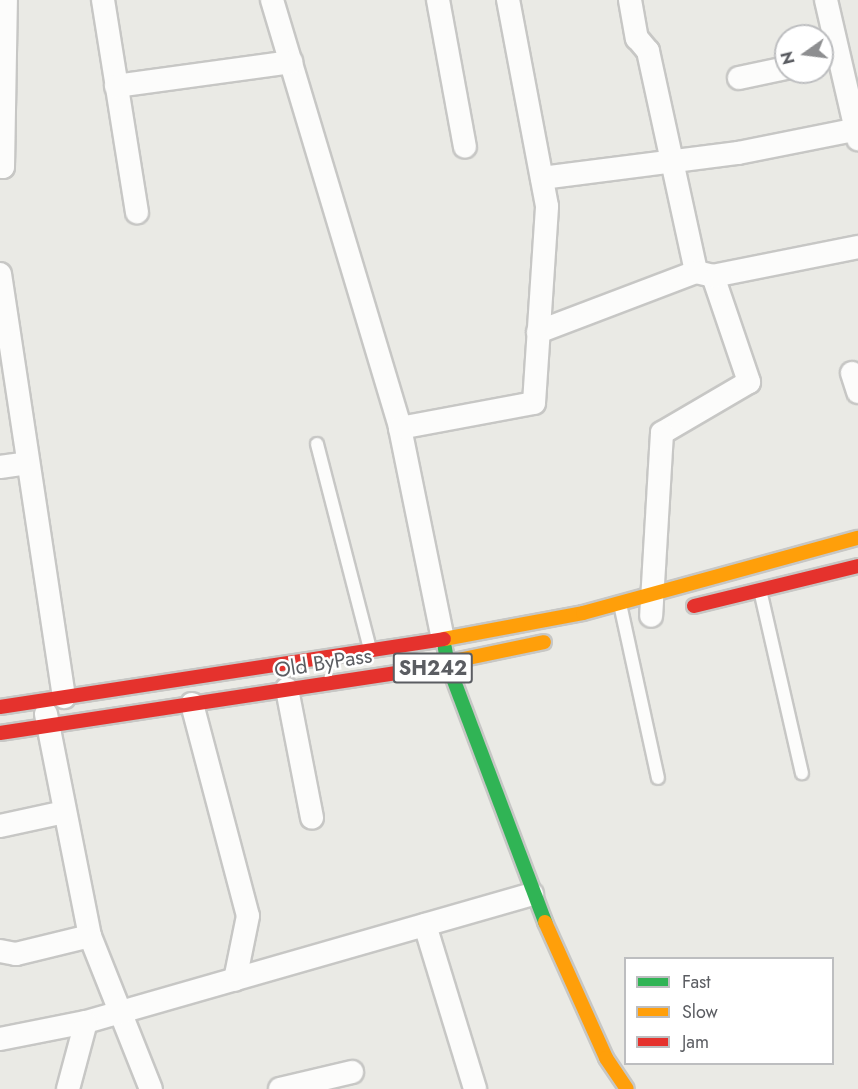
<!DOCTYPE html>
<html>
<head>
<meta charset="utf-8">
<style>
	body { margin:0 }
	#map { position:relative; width:858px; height:1089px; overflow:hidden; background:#eaeae5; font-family:Jost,sans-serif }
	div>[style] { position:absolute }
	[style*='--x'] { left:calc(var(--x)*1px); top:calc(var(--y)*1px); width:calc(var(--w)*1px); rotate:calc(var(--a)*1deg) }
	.roads { filter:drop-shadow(2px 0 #c7c7c5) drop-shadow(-2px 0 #c7c7c5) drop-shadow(0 2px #c7c7c5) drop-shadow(0 -2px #c7c7c5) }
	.lane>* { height:12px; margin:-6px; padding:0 6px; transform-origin:6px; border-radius:6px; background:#fcfcfb }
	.street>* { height:22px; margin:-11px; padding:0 11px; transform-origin:11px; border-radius:11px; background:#fcfcfb }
	.fast>* { height:14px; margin:-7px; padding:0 7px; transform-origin:7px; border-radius:7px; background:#30b455 }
	.slow>* { height:14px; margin:-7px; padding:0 7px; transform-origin:7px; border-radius:7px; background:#ff9f0a }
	.jam>* { height:14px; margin:-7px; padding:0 7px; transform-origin:7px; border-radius:7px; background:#e5322d }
	span { translate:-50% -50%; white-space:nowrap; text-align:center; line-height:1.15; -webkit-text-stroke:5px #fff; paint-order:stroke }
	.shield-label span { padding:2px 4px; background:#fff; border:2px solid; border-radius:4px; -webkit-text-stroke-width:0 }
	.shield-label { font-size:20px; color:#5b5d62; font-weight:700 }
	.street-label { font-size:21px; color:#5b5d62 }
	.legend { position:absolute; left:624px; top:957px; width:210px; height:108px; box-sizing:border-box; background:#fff; border:2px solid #bdbec0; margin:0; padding:8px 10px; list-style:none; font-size:18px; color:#5b5d62 }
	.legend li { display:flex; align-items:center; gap:12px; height:30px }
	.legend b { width:30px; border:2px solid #bdbec0 }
	.north { position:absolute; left:774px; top:24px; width:60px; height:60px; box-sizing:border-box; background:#fff; border:2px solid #bdbec0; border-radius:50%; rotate:256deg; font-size:16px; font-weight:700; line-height:24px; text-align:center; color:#5b5d62 }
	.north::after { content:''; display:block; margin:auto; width:21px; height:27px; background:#8d8e90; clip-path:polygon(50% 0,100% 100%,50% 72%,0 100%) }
</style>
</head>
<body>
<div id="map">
	<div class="roads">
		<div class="lane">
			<div style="--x:317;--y:444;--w:212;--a:75.5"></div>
			<div style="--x:760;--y:590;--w:188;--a:77.1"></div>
			<div style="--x:620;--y:604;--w:178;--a:77.7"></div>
		</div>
		<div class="street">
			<div style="--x:103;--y:0;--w:215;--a:80.9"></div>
			<div style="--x:272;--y:0;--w:447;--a:73.3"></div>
			<div style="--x:400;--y:428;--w:215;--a:78.5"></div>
			<div style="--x:438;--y:0;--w:149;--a:79.6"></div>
			<div style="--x:630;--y:0;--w:39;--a:80"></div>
			<div style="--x:637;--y:38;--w:17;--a:50"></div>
			<div style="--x:648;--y:51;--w:226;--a:77.7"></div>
			<div style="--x:696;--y:272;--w:17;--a:13"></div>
			<div style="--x:713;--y:276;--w:112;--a:71.2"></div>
			<div style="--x:749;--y:382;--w:101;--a:149.6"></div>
			<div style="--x:662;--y:433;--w:183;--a:93.4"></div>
			<div style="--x:826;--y:0;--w:143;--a:77"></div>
			<div style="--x:739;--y:78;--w:48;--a:-12"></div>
			<div style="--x:116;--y:86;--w:177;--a:-7.8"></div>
			<div style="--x:0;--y:166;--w:3;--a:18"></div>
			<div style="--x:3;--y:167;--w:167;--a:-89"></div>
			<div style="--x:542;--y:178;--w:198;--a:-7.3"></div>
			<div style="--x:738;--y:153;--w:122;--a:-11.3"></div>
			<div style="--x:0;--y:274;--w:428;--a:81.4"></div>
			<div style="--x:713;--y:276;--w:148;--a:-11.3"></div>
			<div style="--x:538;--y:332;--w:169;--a:-20.8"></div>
			<div style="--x:852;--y:373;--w:20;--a:72"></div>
			<div style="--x:400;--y:428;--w:136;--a:-10.6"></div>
			<div style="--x:534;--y:403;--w:197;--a:-86.2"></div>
			<div style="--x:547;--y:206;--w:210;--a:-100.7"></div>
			<div style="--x:0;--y:467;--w:28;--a:-8"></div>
			<div style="--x:287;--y:689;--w:131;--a:79"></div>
			<div style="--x:192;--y:704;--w:219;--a:75.2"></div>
			<div style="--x:248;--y:916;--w:65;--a:101.5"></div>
			<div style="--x:46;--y:714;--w:226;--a:78.8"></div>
			<div style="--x:90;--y:936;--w:165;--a:68.3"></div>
			<div style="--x:0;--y:826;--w:66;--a:-12.2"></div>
			<div style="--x:425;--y:925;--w:171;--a:73"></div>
			<div style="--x:0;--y:951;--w:16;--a:11"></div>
			<div style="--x:16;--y:954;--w:76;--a:-13.7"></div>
			<div style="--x:0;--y:1039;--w:88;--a:-11.2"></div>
			<div style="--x:86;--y:1022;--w:464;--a:-16"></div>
			<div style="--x:68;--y:1089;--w:69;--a:-75"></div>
			<div style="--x:280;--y:1089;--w:74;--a:-13.3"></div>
		</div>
		<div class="fast">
			<div style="--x:444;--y:643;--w:22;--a:80"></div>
			<div style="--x:448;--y:665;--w:275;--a:69.3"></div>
		</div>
		<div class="slow">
			<div style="--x:444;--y:639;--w:141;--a:-10.6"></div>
			<div style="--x:583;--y:613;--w:285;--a:-15.3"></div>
			<div style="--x:401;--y:672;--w:146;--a:-11.8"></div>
			<div style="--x:545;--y:922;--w:149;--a:65.8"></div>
			<div style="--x:606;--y:1058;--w:37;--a:56"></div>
		</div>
		<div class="jam">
			<div style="--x:694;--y:606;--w:169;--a:-13.7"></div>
			<div style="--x:0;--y:707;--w:449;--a:-8.7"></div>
			<div style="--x:0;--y:733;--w:406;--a:-8.6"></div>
		</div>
	</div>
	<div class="shield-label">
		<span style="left:433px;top:668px">SH242</span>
	</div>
	<div class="street-label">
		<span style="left:323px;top:663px;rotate:-9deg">Old ByPass</span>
	</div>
	<ul class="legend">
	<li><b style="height:8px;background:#30b455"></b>Fast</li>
	<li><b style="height:8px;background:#ff9f0a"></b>Slow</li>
	<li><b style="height:8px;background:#e5322d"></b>Jam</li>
	</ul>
	<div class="north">N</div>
</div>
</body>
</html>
